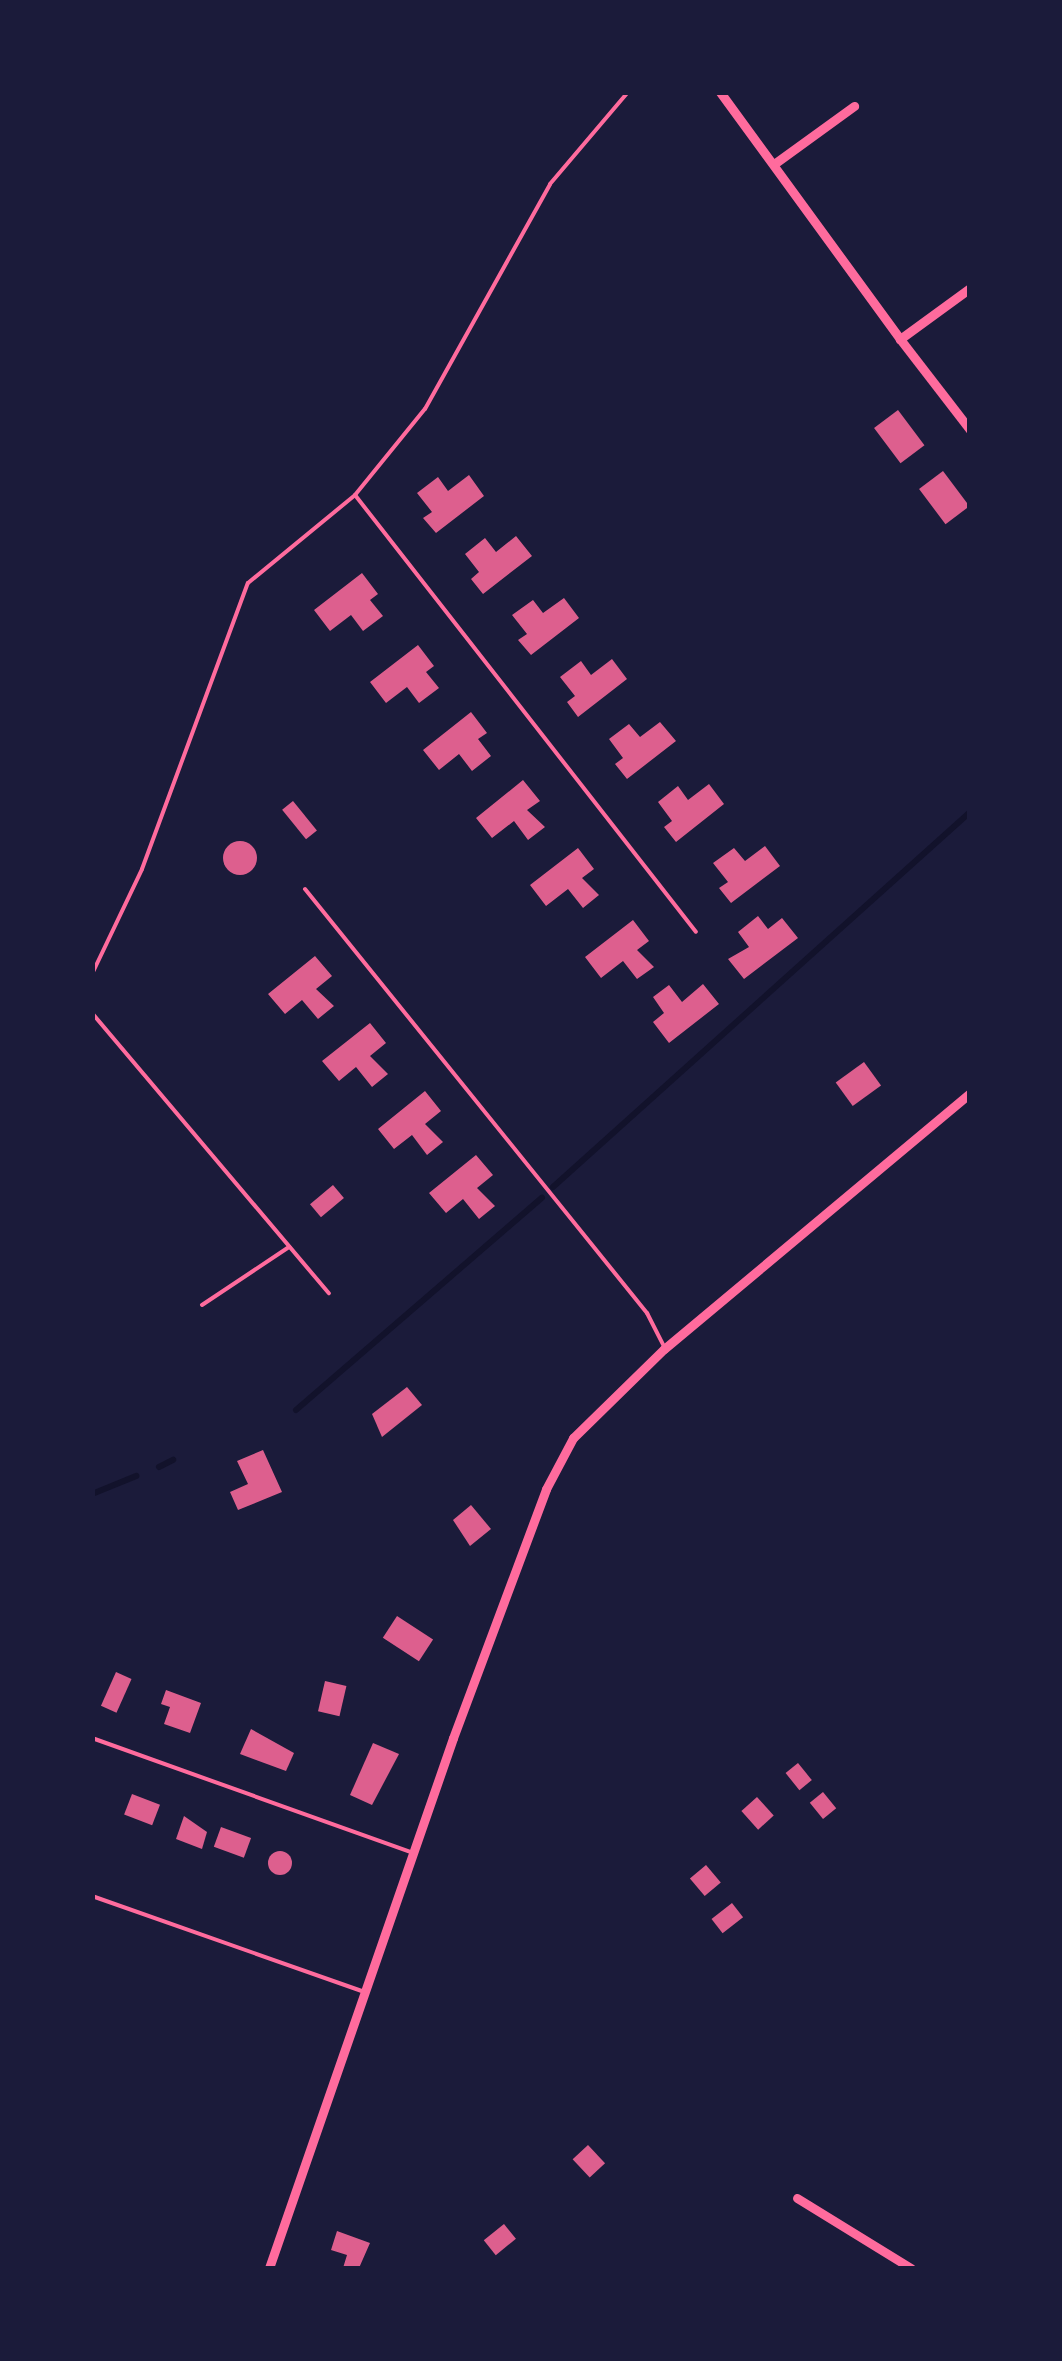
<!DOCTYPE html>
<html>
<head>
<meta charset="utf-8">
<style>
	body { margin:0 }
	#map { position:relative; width:1062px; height:2361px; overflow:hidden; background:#1b1b3a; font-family:"Times New Roman",serif }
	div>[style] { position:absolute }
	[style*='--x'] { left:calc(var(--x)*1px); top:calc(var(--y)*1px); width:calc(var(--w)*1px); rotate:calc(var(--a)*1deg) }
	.stream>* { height:6px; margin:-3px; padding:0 3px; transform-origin:3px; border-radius:3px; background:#12122b }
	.building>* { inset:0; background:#dd5f8e; transform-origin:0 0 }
	.round { border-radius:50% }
	.service>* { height:4px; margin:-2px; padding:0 2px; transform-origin:2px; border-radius:2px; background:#ff6b9d }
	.minor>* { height:9px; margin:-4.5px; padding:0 4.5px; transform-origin:4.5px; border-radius:4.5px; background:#ff6b9d }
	span { translate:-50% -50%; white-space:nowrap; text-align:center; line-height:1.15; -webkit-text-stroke:8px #1b1b3a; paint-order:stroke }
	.frame { position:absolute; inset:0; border:95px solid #1b1b3a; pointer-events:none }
</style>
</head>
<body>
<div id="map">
	<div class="stream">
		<div style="--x:553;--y:1187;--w:561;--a:-41.96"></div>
		<div style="--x:296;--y:1410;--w:325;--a:-40.8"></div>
		<div style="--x:159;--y:1467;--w:16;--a:-27"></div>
		<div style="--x:92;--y:1494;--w:48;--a:-22.2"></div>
	</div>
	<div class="building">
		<div style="left:898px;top:410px;width:44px;height:30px;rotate:53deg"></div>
		<div style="left:943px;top:471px;width:44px;height:30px;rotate:53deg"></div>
		<div style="clip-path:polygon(469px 475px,484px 496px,436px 533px,423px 518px,432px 512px,417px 493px,438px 477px,448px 491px)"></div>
		<div style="clip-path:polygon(516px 536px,532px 556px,483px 594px,471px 579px,479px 572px,465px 554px,485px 538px,496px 552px)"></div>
		<div style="clip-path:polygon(362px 573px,378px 594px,370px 600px,383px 616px,363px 631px,351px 615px,330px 631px,314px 610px)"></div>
		<div style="clip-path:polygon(564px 598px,579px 618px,531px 655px,518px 640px,527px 634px,512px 615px,533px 600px,543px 613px)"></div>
		<div style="clip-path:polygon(418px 645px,434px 666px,426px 672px,439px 688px,419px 703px,407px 687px,386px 703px,370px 682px)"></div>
		<div style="clip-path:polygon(612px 659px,627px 679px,578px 717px,567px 702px,575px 696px,560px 677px,581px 661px,591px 675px)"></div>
		<div style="clip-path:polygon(471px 712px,487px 733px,478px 739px,491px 756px,472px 771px,459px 754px,439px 770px,423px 750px)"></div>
		<div style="clip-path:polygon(660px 722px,676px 741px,627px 779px,615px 764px,623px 758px,609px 739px,629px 724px,640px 737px)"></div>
		<div style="clip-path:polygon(523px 780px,540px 801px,527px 810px,545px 827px,528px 840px,514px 821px,492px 838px,476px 818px)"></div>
		<div style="clip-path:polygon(709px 784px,724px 804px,676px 842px,664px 827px,672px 821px,658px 802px,678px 786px,688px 800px)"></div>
		<div style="left:293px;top:801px;width:38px;height:14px;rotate:51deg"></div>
		<div class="round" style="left:223px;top:841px;width:34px;height:34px"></div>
		<div style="clip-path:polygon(765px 846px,780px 866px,731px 903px,719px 888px,728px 882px,713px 863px,734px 848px,745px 861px)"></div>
		<div style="clip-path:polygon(578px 848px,594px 869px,582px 878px,599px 895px,583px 908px,568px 889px,546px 906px,530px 885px)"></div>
		<div style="clip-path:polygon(758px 916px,768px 929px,782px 918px,798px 938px,744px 979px,728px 959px,749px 947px,738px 932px)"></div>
		<div style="clip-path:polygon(633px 920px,649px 941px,637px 950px,654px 967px,637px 979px,623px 961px,601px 978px,585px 957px)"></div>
		<div style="clip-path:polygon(315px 956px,332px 976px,316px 989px,334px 1006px,318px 1019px,302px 1000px,285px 1014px,268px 994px)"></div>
		<div style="clip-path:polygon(703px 984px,719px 1004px,669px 1043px,653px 1022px,664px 1013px,653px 997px,669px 985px,682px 1002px)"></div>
		<div style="clip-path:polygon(370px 1023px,386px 1043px,370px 1056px,388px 1074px,372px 1087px,356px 1067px,339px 1081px,322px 1061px)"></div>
		<div style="left:864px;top:1062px;width:29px;height:35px;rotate:54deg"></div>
		<div style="clip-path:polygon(425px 1091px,441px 1111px,425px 1124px,443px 1142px,427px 1155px,412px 1135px,394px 1149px,378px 1129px)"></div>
		<div style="clip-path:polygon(476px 1155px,493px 1175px,477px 1188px,495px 1206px,479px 1219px,463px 1199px,446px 1213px,429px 1193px)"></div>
		<div style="left:333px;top:1185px;width:17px;height:30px;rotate:50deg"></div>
		<div style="clip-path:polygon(407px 1387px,422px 1405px,382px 1437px,372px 1414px)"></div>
		<div style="clip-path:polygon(263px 1450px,282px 1492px,238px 1510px,230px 1492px,248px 1484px,237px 1461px)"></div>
		<div style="clip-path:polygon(471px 1505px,491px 1529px,470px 1546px,453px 1520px)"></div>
		<div style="left:397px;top:1616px;width:43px;height:26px;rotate:33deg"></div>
		<div style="left:116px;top:1672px;width:17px;height:37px;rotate:24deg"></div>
		<div style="left:325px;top:1681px;width:22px;height:31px;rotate:13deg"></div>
		<div style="clip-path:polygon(166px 1690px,201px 1703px,190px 1733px,164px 1724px,170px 1707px,161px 1704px)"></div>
		<div style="clip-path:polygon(251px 1729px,294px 1753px,286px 1771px,240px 1754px)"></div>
		<div style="clip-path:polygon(373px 1743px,399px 1754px,372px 1805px,350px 1795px)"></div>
		<div style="left:798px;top:1763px;width:22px;height:16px;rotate:51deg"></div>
		<div style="left:823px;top:1792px;width:21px;height:17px;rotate:51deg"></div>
		<div style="left:132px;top:1794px;width:30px;height:22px;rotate:21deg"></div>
		<div style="left:757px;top:1797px;width:25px;height:21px;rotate:48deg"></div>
		<div style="clip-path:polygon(184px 1816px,207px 1832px,202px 1849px,176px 1839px)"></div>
		<div style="left:221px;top:1827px;width:32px;height:21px;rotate:20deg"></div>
		<div class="round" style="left:268px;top:1851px;width:24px;height:24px"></div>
		<div style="left:706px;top:1865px;width:23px;height:21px;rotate:50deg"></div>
		<div style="left:732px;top:1903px;width:18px;height:26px;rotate:52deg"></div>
		<div style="left:588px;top:2145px;width:25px;height:21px;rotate:47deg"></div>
		<div style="left:504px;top:2224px;width:19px;height:26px;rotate:51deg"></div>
		<div style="clip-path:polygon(337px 2231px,370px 2243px,359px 2268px,343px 2268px,347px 2255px,331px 2250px)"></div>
	</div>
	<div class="service">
		<div style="--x:355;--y:495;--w:554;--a:52.03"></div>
		<div style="--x:305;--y:889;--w:545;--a:51.11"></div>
		<div style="--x:647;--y:1313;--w:36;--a:63"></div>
		<div style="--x:92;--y:974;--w:116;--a:-64.5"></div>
		<div style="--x:142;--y:869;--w:305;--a:-69.7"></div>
		<div style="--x:248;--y:583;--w:139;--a:-39.4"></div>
		<div style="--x:355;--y:495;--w:111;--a:-50.9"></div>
		<div style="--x:425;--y:409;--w:257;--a:-60.9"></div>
		<div style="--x:550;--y:184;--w:121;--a:-49.7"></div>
		<div style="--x:92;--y:1013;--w:367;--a:49.8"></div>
		<div style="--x:202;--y:1305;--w:105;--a:-33.7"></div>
		<div style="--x:92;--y:1738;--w:341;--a:19.7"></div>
		<div style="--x:92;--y:1896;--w:289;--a:19.4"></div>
	</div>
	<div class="minor">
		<div style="--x:720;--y:92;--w:306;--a:53.9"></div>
		<div style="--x:774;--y:164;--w:99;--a:-35.9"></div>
		<div style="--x:970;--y:288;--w:87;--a:143.9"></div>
		<div style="--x:900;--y:339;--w:115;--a:52.4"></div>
		<div style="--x:797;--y:2198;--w:134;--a:31.6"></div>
		<div style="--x:269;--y:2268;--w:561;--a:-70.85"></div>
		<div style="--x:453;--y:1738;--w:266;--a:-69.5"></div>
		<div style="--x:546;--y:1489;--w:58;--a:-62.1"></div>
		<div style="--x:573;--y:1438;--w:127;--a:-44.4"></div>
		<div style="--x:664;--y:1349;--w:399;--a:-39.9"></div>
	</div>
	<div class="frame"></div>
</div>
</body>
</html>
